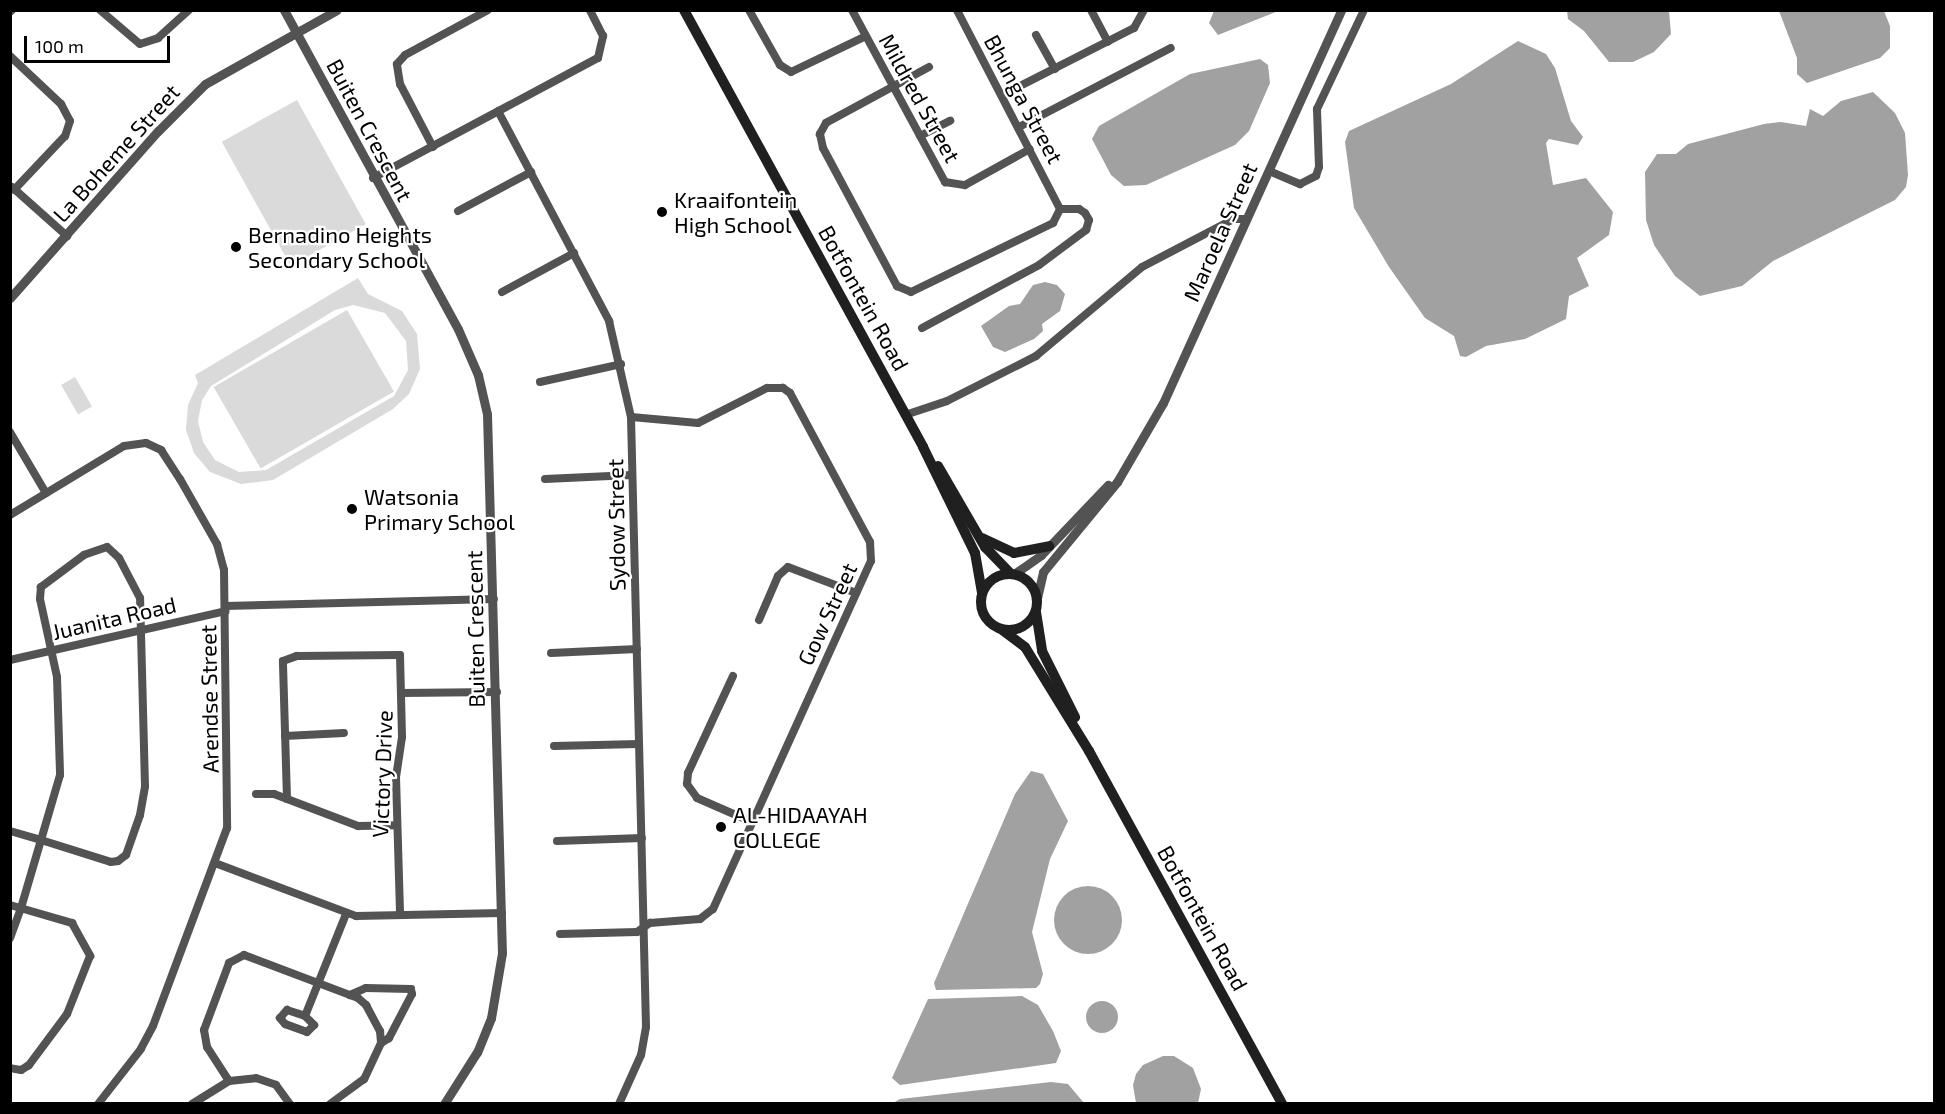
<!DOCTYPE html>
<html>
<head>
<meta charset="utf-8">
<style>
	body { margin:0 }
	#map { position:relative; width:1945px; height:1114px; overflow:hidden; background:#fff; font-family:"Exo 2",sans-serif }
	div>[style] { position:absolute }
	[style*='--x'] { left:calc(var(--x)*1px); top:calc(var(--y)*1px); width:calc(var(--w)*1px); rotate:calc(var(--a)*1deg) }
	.green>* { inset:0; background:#dadada; transform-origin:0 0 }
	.water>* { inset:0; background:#a1a1a1 }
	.round { border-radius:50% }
	.minor>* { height:8px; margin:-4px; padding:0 4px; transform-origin:4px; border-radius:4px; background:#535353 }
	.tertiary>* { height:9px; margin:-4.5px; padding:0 4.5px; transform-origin:4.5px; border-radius:4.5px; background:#535353 }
	.secondary>* { height:10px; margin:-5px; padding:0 5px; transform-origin:5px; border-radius:5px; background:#202020 }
	.secondary>.ring { margin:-5px; padding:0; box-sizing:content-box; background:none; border:10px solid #202020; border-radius:50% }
	.dots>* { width:16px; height:16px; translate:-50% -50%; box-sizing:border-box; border:3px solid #fff; border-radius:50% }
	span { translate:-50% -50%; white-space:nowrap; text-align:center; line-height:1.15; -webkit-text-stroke:4.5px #fff; paint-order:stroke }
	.street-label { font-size:22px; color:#000 }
	.poi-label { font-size:22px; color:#000 }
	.left { translate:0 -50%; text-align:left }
	.frame { position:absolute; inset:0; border:12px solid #000; pointer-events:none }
	.scale { position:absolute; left:24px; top:36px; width:146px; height:27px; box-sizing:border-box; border:3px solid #000; border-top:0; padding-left:8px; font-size:18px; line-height:21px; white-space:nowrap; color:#000; -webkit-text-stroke:4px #fff; paint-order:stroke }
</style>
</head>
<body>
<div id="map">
	<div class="green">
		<div style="left:297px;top:100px;width:142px;height:86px;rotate:61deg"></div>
		<div style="clip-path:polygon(evenodd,358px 278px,368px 294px,402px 311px,417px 334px,420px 369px,409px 394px,393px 409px,273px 480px,241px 484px,210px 472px,194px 453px,186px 430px,188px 405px,198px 383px,195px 375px,358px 278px,353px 305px,385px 313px,406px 341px,408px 370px,394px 396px,266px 470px,239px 472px,215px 460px,203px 442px,198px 421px,202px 400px,211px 386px,335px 310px,353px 305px)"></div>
		<div style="left:347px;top:310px;width:94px;height:154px;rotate:60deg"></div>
		<div style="left:75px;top:377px;width:34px;height:16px;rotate:60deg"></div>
	</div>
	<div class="water">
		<div style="clip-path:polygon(1214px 11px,1214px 10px,1278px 11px,1218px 35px,1209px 23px)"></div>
		<div style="clip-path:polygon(1567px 11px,1669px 11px,1671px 34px,1654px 52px,1633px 62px,1609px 62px,1584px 31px,1568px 19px)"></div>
		<div style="clip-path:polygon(1779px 11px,1884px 11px,1890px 26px,1890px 48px,1880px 58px,1807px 83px,1797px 74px,1797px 58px)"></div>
		<div style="clip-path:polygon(1518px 41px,1546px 54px,1555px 68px,1571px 121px,1583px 137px,1578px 145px,1549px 139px,1546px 143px,1553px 185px,1586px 178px,1613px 212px,1609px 235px,1577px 258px,1589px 286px,1569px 296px,1566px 319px,1525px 339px,1486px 346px,1466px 357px,1460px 356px,1454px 336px,1425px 318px,1389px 267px,1354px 208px,1345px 142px,1349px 131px,1451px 84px)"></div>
		<div style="clip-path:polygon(1260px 59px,1268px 65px,1270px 83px,1249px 131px,1235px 145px,1146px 185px,1124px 186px,1111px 175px,1092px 139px,1099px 126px,1190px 74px)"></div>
		<div style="clip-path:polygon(1873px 92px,1895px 113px,1905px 133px,1908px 175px,1906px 187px,1895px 200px,1773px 261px,1742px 286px,1700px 296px,1675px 276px,1654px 245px,1646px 220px,1645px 172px,1657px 154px,1676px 154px,1688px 144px,1764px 124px,1781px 122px,1806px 126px,1810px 109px,1823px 116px,1841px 101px)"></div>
		<div style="clip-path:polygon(1045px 282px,1057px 285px,1065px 294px,1060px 311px,1042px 324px,1043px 331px,1034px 339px,1005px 352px,993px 347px,981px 326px,1009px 306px,1020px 304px,1033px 285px)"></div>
		<div style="clip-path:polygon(1031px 771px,1043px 774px,1068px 821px,1050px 859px,1032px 932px,1043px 974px,1040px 984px,1036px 988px,936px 990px,934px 983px,1015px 794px)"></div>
		<div class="round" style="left:1054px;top:886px;width:68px;height:68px"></div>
		<div style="clip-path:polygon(1022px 996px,1038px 1005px,1053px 1031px,1061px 1051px,1056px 1063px,900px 1085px,892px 1078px,928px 999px)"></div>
		<div class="round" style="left:1086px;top:1001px;width:32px;height:32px"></div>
		<div style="clip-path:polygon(1163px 1056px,1174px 1056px,1193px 1068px,1201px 1089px,1198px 1103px,1136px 1103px,1133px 1085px,1136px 1074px,1143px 1065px)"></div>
		<div style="clip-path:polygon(1051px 1082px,1068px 1084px,1084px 1103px,893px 1103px,900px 1099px)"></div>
	</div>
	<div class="minor">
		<div style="--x:100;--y:10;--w:52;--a:40.4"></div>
		<div style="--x:140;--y:44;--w:19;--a:-18"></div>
		<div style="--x:158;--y:38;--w:42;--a:-42.1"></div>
		<div style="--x:749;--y:10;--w:63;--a:60.6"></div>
		<div style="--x:780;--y:65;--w:13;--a:32"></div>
		<div style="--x:791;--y:72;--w:83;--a:-25.6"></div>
		<div style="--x:852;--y:10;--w:196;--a:61.6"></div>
		<div style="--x:945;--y:182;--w:20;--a:9"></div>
		<div style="--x:965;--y:185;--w:74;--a:-29"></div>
		<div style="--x:1091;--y:10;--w:36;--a:62"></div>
		<div style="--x:10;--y:12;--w:3;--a:-45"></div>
		<div style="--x:1036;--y:35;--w:39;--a:61"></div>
		<div style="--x:10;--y:56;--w:70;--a:43.3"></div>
		<div style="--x:61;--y:104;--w:19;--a:62"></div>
		<div style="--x:70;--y:121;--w:16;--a:108"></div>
		<div style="--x:65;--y:136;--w:74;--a:133.4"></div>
		<div style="--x:929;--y:67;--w:117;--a:151.5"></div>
		<div style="--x:826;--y:123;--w:13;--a:119"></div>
		<div style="--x:820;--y:134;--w:14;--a:78"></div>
		<div style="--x:823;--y:148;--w:157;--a:61.8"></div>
		<div style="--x:897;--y:286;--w:15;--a:23"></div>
		<div style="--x:911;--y:292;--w:158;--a:-25.9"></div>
		<div style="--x:1053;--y:223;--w:16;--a:-63"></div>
		<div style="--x:1060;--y:209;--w:224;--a:-117.4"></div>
		<div style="--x:1002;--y:95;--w:148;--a:-26.9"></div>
		<div style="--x:1134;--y:28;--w:21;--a:-61"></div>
		<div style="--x:498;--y:111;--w:238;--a:62.1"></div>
		<div style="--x:609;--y:321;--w:98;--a:77.1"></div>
		<div style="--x:631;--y:417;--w:610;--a:88.59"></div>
		<div style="--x:646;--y:1027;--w:28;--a:100"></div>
		<div style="--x:641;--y:1055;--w:54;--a:114.2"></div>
		<div style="--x:1019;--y:127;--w:171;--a:-27.5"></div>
		<div style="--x:920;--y:136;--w:34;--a:-27"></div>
		<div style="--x:433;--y:147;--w:71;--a:-117.6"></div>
		<div style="--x:400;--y:84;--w:20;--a:-99"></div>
		<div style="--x:397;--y:64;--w:12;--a:-48"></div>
		<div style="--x:405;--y:55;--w:94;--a:-28.5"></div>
		<div style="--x:1269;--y:171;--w:34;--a:23"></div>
		<div style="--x:1300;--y:184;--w:18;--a:-27"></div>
		<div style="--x:1316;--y:176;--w:9;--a:-72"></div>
		<div style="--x:1319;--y:167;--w:58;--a:-92"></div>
		<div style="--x:1317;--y:109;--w:110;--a:-64.6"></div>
		<div style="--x:373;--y:178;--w:255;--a:-28.1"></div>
		<div style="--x:598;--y:58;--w:23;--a:-77"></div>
		<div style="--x:603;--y:36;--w:29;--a:-117"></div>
		<div style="--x:12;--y:187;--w:74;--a:41.7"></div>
		<div style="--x:458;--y:211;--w:83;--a:-28.1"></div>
		<div style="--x:502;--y:292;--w:82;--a:-28.4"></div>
		<div style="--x:922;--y:328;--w:133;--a:-28.3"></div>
		<div style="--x:1039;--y:265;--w:59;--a:-36.7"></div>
		<div style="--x:1086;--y:230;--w:10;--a:-73"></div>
		<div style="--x:1089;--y:220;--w:8;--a:-120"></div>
		<div style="--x:1085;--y:213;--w:7;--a:-146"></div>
		<div style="--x:1079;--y:209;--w:19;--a:180"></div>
		<div style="--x:540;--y:382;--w:83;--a:-12.5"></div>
		<div style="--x:905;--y:415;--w:44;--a:-18.4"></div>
		<div style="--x:947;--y:401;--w:100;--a:-26.8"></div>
		<div style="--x:1036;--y:356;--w:138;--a:-40"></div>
		<div style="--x:1142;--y:267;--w:104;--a:-27.6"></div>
		<div style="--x:1234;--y:219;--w:13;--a:0"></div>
		<div style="--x:10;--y:432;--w:71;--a:59.5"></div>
		<div style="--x:545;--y:479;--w:87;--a:-2.6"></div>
		<div style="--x:10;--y:515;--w:133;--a:-31.2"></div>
		<div style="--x:124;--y:446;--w:22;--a:-8"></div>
		<div style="--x:146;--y:443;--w:17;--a:25"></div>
		<div style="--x:161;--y:450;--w:35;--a:57"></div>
		<div style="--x:180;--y:479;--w:75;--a:60.4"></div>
		<div style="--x:217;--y:544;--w:27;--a:75"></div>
		<div style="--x:224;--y:570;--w:258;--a:89.3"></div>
		<div style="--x:227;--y:828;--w:211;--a:110.5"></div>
		<div style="--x:153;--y:1026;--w:26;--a:118"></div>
		<div style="--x:141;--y:1049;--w:70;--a:128"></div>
		<div style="--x:225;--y:606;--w:269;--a:-1.5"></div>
		<div style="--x:759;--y:620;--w:48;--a:-66.6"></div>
		<div style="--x:778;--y:576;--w:13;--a:-42"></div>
		<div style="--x:788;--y:567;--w:73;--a:20.9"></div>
		<div style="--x:551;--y:653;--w:86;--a:-2.7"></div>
		<div style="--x:10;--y:660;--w:221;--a:-12.8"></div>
		<div style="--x:733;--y:676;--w:107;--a:114.9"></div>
		<div style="--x:688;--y:773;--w:11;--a:95"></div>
		<div style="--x:687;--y:784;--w:17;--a:54"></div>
		<div style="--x:697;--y:798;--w:60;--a:23.6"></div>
		<div style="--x:402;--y:693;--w:95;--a:-0.6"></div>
		<div style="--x:285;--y:736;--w:59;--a:-2.9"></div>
		<div style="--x:554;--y:746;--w:85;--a:-1.3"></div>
		<div style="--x:256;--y:794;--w:18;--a:0"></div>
		<div style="--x:274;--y:794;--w:90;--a:20.9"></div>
		<div style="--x:358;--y:826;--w:39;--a:-1"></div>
		<div style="--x:287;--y:799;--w:138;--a:-91.7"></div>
		<div style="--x:283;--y:661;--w:15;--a:-20"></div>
		<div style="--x:297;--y:656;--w:103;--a:-0.6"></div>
		<div style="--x:400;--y:655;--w:82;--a:88.6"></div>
		<div style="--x:402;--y:737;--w:40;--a:98.5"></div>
		<div style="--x:396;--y:777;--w:138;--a:88.3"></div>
		<div style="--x:10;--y:831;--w:32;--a:16"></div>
		<div style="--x:41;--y:840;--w:73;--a:17.4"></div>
		<div style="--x:111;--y:862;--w:7;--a:-8"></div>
		<div style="--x:118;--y:861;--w:10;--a:-37"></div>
		<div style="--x:126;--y:855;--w:42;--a:-70.7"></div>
		<div style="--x:140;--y:815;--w:29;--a:-80"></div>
		<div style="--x:145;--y:786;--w:188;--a:-91.5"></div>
		<div style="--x:140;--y:598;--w:45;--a:-117.7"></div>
		<div style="--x:119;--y:558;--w:16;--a:-137"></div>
		<div style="--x:107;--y:547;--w:24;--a:161"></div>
		<div style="--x:84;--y:555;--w:54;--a:143.3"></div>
		<div style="--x:41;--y:587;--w:12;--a:95"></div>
		<div style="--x:40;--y:599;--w:80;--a:77.7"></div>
		<div style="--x:57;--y:677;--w:98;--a:88.2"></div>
		<div style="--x:60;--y:775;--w:68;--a:106.3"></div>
		<div style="--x:41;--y:840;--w:71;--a:106.4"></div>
		<div style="--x:21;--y:908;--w:32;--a:110"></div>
		<div style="--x:557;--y:841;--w:85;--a:-2"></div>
		<div style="--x:215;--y:863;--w:151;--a:20.6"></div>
		<div style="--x:356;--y:916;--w:146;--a:-1.2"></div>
		<div style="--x:10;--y:905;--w:65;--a:16.2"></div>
		<div style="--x:72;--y:923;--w:38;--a:61"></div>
		<div style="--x:90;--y:956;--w:62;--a:111.6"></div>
		<div style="--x:67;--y:1014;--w:64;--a:126.7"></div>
		<div style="--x:29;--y:1065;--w:9;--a:148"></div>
		<div style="--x:21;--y:1070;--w:11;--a:-170"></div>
		<div style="--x:560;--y:934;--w:77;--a:-1.5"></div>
		<div style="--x:637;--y:932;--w:16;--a:-35"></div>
		<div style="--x:650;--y:923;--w:50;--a:-4.6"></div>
		<div style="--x:700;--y:919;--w:16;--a:-38"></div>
		<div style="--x:713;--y:909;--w:382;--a:-65.6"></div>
		<div style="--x:871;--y:561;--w:19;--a:-93"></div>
		<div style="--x:870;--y:542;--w:169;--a:-118.2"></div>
		<div style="--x:790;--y:393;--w:9;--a:-144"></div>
		<div style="--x:783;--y:388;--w:16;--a:180"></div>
		<div style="--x:767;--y:388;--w:77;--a:153.1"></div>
		<div style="--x:698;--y:423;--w:67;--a:-174.9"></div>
		<div style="--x:350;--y:995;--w:17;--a:-24"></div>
		<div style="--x:366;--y:988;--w:45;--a:1.3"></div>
		<div style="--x:411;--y:989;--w:5;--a:79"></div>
		<div style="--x:412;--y:994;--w:50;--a:117.6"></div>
		<div style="--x:389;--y:1038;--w:9;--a:148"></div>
		<div style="--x:305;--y:1016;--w:13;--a:45"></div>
		<div style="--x:314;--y:1025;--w:10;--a:135"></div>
		<div style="--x:307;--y:1032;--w:23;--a:-160"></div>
		<div style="--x:285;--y:1024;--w:8;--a:-130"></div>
		<div style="--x:280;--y:1018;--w:11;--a:-49"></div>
		<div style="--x:287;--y:1010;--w:19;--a:18"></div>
		<div style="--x:305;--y:1016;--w:110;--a:-68.1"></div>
		<div style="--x:229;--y:1081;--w:40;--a:-122.9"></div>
		<div style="--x:207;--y:1047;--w:17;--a:-100"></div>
		<div style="--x:204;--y:1030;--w:72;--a:-69.5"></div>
		<div style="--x:229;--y:963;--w:17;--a:-28"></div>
		<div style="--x:244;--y:955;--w:122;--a:20.7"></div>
		<div style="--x:358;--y:998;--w:11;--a:41"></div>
		<div style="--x:366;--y:1005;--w:30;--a:62"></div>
		<div style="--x:380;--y:1031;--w:12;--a:85"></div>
		<div style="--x:381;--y:1043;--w:40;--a:115"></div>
		<div style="--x:364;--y:1079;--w:42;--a:143.7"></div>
		<div style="--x:192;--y:1104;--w:44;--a:-31.9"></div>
		<div style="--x:229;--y:1081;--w:27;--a:-6"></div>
		<div style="--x:256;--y:1078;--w:21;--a:19"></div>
		<div style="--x:276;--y:1085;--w:24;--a:54"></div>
	</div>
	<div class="tertiary">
		<div style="--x:284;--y:10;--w:363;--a:61.4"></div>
		<div style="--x:458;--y:329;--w:50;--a:66.5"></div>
		<div style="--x:478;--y:375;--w:40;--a:77"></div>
		<div style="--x:487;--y:414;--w:539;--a:88.41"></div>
		<div style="--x:502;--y:953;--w:66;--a:99.6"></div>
		<div style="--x:491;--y:1018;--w:37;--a:112"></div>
		<div style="--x:477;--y:1052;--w:62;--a:122.4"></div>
		<div style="--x:10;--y:298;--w:223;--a:-48.5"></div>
		<div style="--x:158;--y:131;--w:66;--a:-45"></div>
		<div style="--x:205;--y:84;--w:151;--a:-29.3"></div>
		<div style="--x:1014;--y:574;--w:33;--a:-35"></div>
		<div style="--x:1041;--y:555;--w:97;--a:-46.3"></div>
		<div style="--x:1037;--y:598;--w:27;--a:-77"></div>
		<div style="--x:1043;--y:572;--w:117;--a:-50.6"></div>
		<div style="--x:1117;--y:482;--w:91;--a:-59.8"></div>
		<div style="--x:1163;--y:403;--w:431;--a:-65.6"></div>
	</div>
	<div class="secondary">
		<div style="--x:684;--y:10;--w:498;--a:61.3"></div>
		<div style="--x:923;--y:447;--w:118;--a:63.9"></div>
		<div style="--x:975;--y:553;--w:40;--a:80"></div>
		<div style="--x:938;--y:466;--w:94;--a:59.9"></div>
		<div style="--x:985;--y:547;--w:37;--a:46"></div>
		<div style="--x:982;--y:538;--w:35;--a:25"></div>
		<div style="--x:1014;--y:553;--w:36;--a:-11"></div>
		<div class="ring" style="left:981px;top:574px;width:46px;height:46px"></div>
		<div style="--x:1036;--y:612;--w:39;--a:81"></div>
		<div style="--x:1042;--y:651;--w:74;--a:63.4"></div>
		<div style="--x:1001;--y:629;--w:30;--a:37"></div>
		<div style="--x:1025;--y:647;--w:122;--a:58.4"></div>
		<div style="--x:1089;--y:751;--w:402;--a:61.3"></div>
	</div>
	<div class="dots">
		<div style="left:662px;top:212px;background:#000"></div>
		<div style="left:236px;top:247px;background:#000"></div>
		<div style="left:352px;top:509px;background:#000"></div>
		<div style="left:721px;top:827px;background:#000"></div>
	</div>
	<div class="street-label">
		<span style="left:920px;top:98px;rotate:61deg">Mildred Street</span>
		<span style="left:1024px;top:99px;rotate:62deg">Bhunga Street</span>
		<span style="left:370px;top:130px;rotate:62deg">Buiten Crescent</span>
		<span style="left:116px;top:153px;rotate:-48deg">La Boheme Street</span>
		<span style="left:1220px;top:232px;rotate:-66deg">Maroela Street</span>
		<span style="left:864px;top:298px;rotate:61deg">Botfontein Road</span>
		<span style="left:616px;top:525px;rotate:-91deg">Sydow Street</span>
		<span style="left:827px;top:614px;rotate:-65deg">Gow Street</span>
		<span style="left:114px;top:618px;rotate:-13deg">Juanita Road</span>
		<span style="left:475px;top:629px;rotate:-91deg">Buiten Crescent</span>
		<span style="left:209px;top:699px;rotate:-91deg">Arendse Street</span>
		<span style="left:382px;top:774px;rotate:-88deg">Victory Drive</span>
		<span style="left:1203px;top:918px;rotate:61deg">Botfontein Road</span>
	</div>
	<div class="poi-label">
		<span class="left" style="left:674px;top:212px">Kraaifontein<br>High School</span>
		<span class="left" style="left:248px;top:247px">Bernadino Heights<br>Secondary School</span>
		<span class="left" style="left:364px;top:509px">Watsonia<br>Primary School</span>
		<span class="left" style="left:733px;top:827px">AL-HIDAAYAH<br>COLLEGE</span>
	</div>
	<div class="frame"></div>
	<div class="scale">100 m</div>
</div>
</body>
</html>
